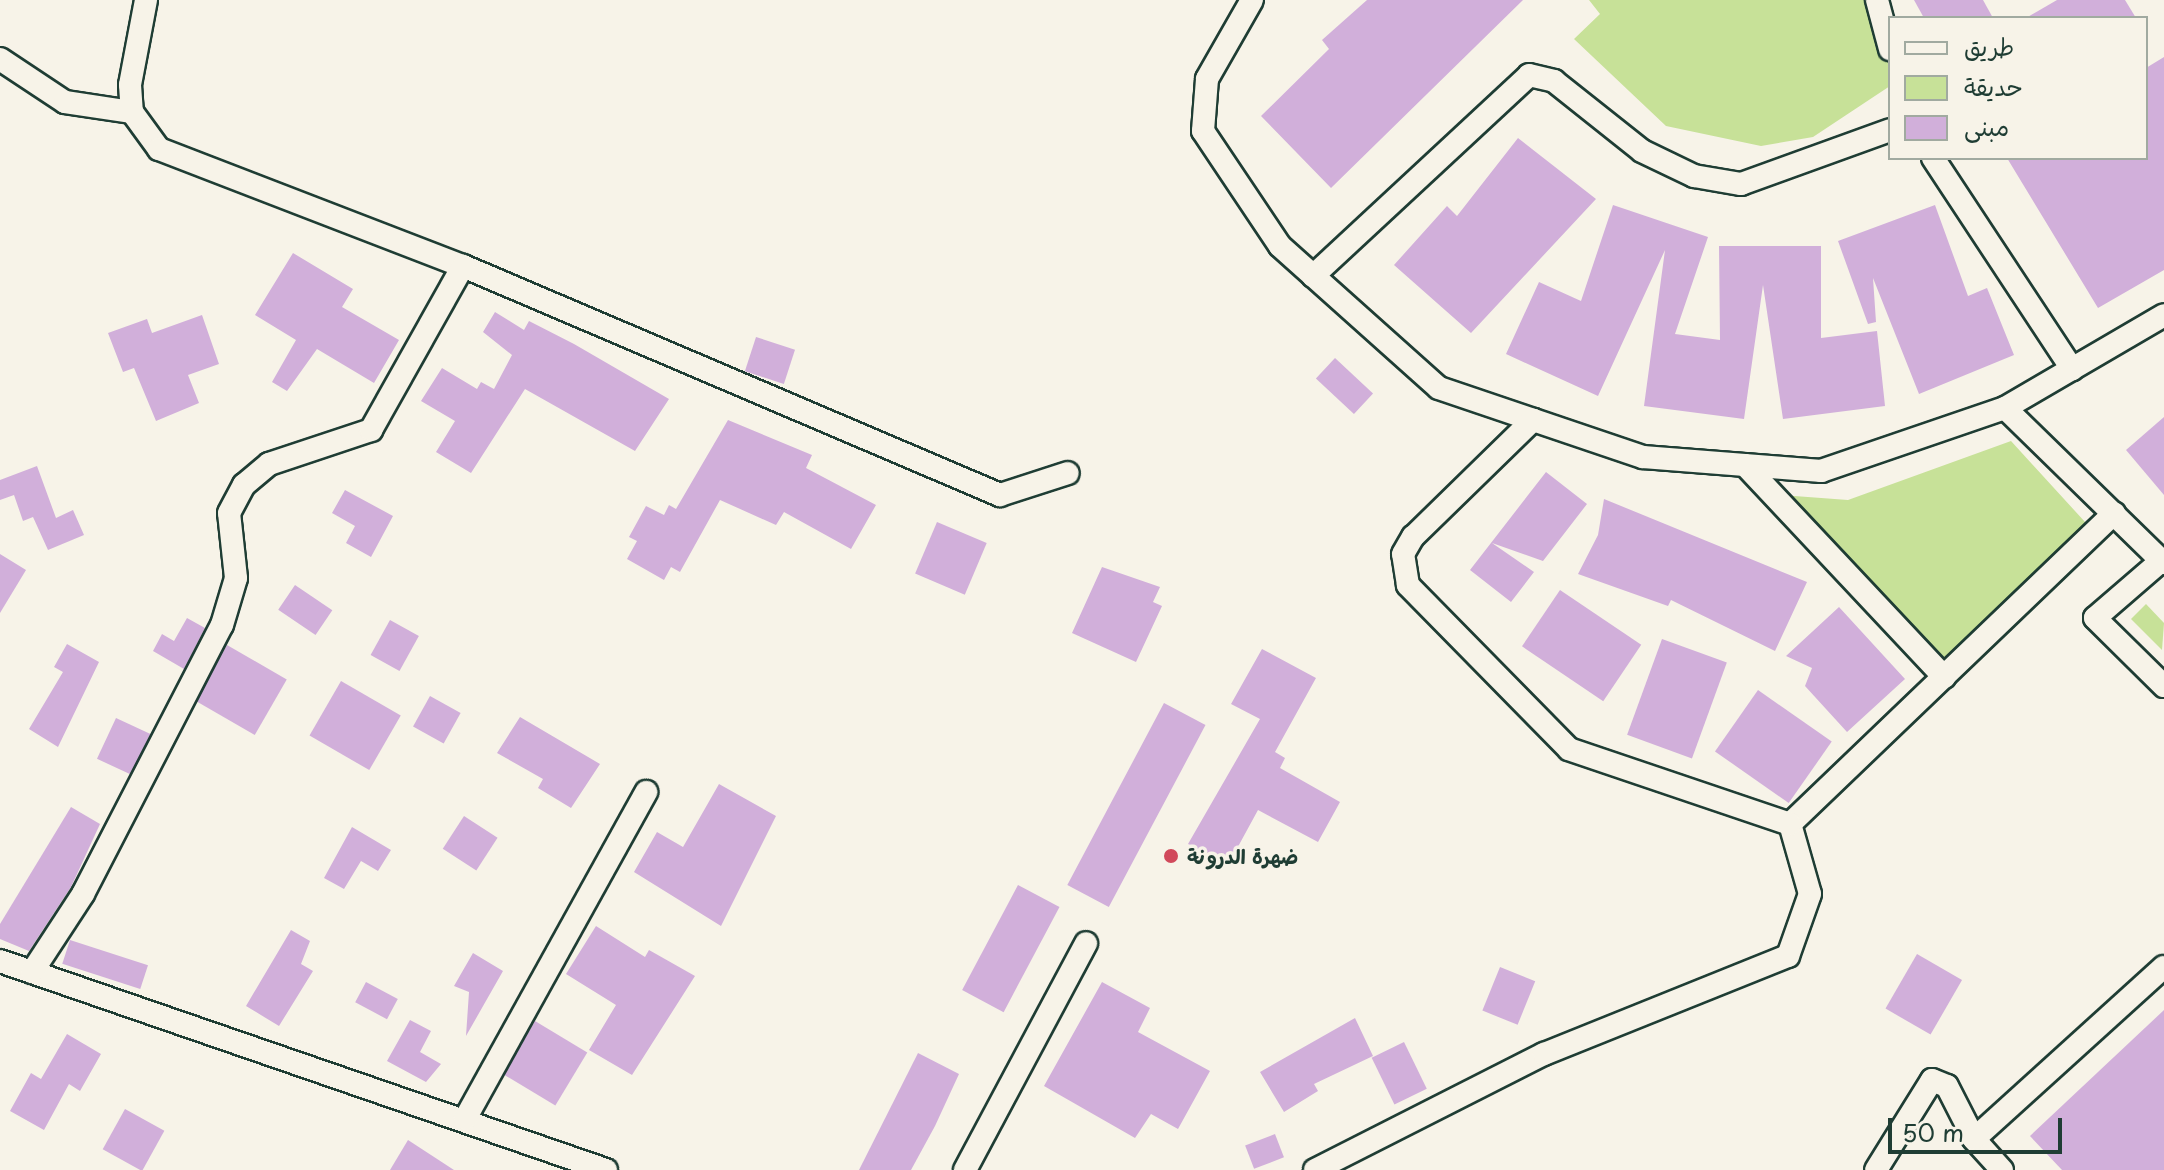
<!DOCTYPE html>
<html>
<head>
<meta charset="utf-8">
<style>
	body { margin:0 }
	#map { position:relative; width:2164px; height:1170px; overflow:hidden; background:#f7f3e8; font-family:"Playpen Sans","Playpen Sans Arabic",sans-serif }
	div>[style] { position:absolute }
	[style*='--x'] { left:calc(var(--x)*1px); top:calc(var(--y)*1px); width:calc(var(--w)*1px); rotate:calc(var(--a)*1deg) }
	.green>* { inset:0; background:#c7e198 }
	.building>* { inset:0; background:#d1afda; transform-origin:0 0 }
	.roads { filter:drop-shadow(2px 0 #1f3d34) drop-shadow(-2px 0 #1f3d34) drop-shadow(0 2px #1f3d34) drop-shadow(0 -2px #1f3d34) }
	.minor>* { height:22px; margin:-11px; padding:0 11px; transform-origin:11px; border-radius:11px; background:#f7f3e8 }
	.dots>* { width:22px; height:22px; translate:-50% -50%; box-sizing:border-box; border:4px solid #f7f3e8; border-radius:50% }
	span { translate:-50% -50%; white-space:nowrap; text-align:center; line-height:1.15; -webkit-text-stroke:7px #f7f3e8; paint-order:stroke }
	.poi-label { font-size:20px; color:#1f3d34; font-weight:700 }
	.left { translate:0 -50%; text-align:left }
	.legend { position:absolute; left:1888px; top:16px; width:260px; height:144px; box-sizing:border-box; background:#f7f3e8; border:2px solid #a1aaa0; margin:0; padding:10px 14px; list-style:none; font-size:24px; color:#1f3d34 }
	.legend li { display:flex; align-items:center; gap:16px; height:40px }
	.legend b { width:40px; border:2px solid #a1aaa0 }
	.scale { position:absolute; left:1888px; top:1118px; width:174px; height:36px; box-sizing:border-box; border:4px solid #1f3d34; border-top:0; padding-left:10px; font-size:24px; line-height:28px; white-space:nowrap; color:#1f3d34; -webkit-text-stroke:6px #f7f3e8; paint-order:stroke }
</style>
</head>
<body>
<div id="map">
	<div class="green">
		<div style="clip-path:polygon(1589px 0,1875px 0,1890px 29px,1890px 86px,1813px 137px,1761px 146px,1666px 126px,1574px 39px,1600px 14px)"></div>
		<div style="clip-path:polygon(2011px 441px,2096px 534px,1957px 663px,1938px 656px,1781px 495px,1848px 500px)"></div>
		<div style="clip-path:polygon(2146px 604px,2164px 623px,2162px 650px,2131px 619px)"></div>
	</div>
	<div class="building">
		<div style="clip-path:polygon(1367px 0,1523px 0,1331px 188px,1261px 116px,1329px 49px,1322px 40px)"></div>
		<div style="clip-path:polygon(1914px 0,1983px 0,1993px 18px,1924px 18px)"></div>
		<div style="clip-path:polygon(2057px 0,2125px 0,2136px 18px,2026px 18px)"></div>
		<div style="clip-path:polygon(2164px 57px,2164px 270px,2098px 308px,2007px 158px,2146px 158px,2146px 68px)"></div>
		<div style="clip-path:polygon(1518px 138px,1596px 199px,1471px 333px,1394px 265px,1447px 206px,1457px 216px)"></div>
		<div style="clip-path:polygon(1613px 205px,1708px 237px,1675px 334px,1720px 340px,1719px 246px,1821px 246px,1821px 338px,1877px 331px,1885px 406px,1783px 419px,1763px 285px,1744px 419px,1644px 406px,1665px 250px,1598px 396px,1506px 354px,1539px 282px,1581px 301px)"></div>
		<div style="clip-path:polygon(1935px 205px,1968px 296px,1987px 288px,2014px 355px,1919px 394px,1873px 278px,1876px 322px,1868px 324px,1838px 241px)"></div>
		<div style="clip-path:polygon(293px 253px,353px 289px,342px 307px,399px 340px,374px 383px,317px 349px,287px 391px,272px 382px,296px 340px,255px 315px)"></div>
		<div style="clip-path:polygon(495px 312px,524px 330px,529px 321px,574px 344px,669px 399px,635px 451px,525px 389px,471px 473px,436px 452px,455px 421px,421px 401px,442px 368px,477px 389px,481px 382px,494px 389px,512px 355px,483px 332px)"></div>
		<div style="clip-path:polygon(202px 315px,219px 364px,188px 375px,199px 403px,156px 421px,134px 368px,123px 372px,108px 333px,147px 319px,152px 333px)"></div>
		<div style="left:756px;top:337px;width:41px;height:36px;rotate:18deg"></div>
		<div style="left:1335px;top:358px;width:52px;height:28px;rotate:43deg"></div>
		<div style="clip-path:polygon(2164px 417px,2164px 495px,2126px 450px)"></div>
		<div style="clip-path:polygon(728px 420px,812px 455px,806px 468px,876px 505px,851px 549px,784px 512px,776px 525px,720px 500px,680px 572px,671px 567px,664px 580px,627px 559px,637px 541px,629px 537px,646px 506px,664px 515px,669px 505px,676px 509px)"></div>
		<div style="clip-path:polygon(37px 466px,56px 518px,73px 510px,84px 535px,48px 550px,33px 517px,23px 521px,14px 495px,0 500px,0 480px)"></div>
		<div style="clip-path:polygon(1546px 472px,1587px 504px,1543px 561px,1492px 543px,1534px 572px,1511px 602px,1470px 570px)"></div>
		<div style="clip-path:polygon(345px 490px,393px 516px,371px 557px,346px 543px,355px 526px,332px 513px)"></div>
		<div style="clip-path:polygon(1604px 499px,1807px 582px,1775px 651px,1671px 600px,1668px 606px,1578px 574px,1598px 535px)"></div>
		<div style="left:937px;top:522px;width:54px;height:56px;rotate:23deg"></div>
		<div style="clip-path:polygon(0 554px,26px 570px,0 613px)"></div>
		<div style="clip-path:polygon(1102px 567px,1160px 587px,1153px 602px,1162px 606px,1136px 662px,1072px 633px)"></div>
		<div style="left:295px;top:585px;width:45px;height:30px;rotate:34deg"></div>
		<div style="left:1560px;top:590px;width:98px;height:68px;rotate:34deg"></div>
		<div style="clip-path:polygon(1839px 607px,1905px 679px,1847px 732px,1805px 686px,1812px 668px,1786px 656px)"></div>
		<div style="clip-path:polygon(187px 618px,205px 628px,184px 669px,153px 651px,162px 634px,174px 641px)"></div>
		<div style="left:390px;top:620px;width:33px;height:40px;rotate:29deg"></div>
		<div style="left:1662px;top:639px;width:69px;height:102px;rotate:20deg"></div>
		<div style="clip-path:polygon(67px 644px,99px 662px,58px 747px,29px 729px,63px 672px,54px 667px)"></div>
		<div style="left:227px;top:645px;width:69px;height:64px;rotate:30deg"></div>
		<div style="clip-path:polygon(1262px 649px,1316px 678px,1275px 752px,1285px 758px,1280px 768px,1340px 802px,1318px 842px,1258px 810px,1228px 865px,1188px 844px,1260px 719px,1231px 704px)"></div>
		<div style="left:341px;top:681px;width:69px;height:63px;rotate:30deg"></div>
		<div style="left:1758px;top:690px;width:90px;height:75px;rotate:35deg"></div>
		<div style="left:430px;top:696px;width:35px;height:35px;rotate:29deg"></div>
		<div style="left:1164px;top:703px;width:47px;height:206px;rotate:28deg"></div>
		<div style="clip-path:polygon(520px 717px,600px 764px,571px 808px,538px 788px,543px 779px,497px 753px)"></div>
		<div style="left:116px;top:718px;width:38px;height:45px;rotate:25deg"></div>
		<div style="clip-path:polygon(719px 784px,776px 816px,721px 926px,634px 872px,657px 832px,683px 847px)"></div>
		<div style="clip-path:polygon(71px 807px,100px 824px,71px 887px,29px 951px,0 939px,0 924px)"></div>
		<div style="left:464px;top:816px;width:40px;height:39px;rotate:33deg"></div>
		<div style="clip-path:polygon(352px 827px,391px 850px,378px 871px,361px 861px,344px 889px,324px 878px)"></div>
		<div style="left:1018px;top:885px;width:47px;height:119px;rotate:28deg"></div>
		<div style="clip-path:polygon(596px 926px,645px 957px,649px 950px,695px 976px,632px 1075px,589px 1050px,616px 1005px,566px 974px)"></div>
		<div style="clip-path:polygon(291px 930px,310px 941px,301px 964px,313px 971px,279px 1026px,246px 1006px)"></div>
		<div style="left:70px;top:940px;width:82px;height:25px;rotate:18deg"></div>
		<div style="clip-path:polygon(473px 953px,503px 971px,466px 1036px,469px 992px,454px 986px)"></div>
		<div style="left:1917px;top:954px;width:52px;height:63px;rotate:30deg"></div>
		<div style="left:1500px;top:967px;width:38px;height:47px;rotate:22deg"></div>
		<div style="left:366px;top:982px;width:36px;height:23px;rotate:28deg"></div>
		<div style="clip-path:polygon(1102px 982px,1150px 1008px,1138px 1032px,1210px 1071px,1178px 1129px,1151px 1114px,1135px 1138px,1044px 1086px)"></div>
		<div style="clip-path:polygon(2164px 1010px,2164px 1170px,2062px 1170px,2030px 1136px)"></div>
		<div style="clip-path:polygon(1355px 1018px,1373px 1056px,1314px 1084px,1318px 1091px,1284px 1112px,1260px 1072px)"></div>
		<div style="clip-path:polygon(410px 1020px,431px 1031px,420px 1052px,441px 1064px,426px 1082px,387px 1061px)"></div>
		<div style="left:535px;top:1021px;width:61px;height:62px;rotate:31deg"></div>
		<div style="clip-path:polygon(67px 1034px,101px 1054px,80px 1091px,69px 1084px,44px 1130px,10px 1111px,31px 1073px,41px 1079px)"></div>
		<div style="left:1404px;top:1042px;width:52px;height:36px;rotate:64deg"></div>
		<div style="clip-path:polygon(918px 1053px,959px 1074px,935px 1126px,911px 1170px,859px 1170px)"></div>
		<div style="left:125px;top:1109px;width:45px;height:46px;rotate:29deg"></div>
		<div style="left:1275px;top:1134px;width:25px;height:32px;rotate:69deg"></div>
		<div style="clip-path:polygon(408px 1140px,454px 1170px,390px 1170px)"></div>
	</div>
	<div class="roads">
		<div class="minor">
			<div style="--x:146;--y:0;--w:86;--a:100.7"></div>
			<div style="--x:130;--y:85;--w:27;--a:86"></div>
			<div style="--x:132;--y:112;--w:46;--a:53.9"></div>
			<div style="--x:159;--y:149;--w:326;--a:21.1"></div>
			<div style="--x:463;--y:266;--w:584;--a:23.1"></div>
			<div style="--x:1000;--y:495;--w:71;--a:-17.9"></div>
			<div style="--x:1252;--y:0;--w:91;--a:119.7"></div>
			<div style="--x:1207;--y:79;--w:52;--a:94.4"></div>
			<div style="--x:1203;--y:131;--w:138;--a:56.2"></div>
			<div style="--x:1280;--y:246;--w:213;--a:41.8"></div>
			<div style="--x:1439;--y:388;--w:215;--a:18.7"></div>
			<div style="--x:1643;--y:457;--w:179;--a:4.5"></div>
			<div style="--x:1821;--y:471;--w:194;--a:-18.9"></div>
			<div style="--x:2005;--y:408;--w:184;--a:-30.3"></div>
			<div style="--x:1877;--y:0;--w:51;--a:75.1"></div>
			<div style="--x:0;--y:59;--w:78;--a:33.5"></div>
			<div style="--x:65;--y:102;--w:68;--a:8.5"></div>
			<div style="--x:1933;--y:158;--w:253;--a:56.6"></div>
			<div style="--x:1313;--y:276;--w:295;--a:-42.9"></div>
			<div style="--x:1529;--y:75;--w:26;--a:13"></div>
			<div style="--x:1554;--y:81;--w:112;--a:38.5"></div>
			<div style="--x:1642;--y:151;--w:58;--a:25.7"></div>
			<div style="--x:1694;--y:176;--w:48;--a:9.7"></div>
			<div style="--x:1741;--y:184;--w:158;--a:-19.9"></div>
			<div style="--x:2005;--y:408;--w:222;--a:44.3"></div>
			<div style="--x:1745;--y:465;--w:291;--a:46.8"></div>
			<div style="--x:2161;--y:561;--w:87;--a:139.2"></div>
			<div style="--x:2095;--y:618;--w:97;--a:44.6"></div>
			<div style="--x:1790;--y:824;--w:449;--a:-43.8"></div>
			<div style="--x:0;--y:961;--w:641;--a:19.03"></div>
			<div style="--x:32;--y:972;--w:93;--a:-56.8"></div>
			<div style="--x:83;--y:894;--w:303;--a:-62.7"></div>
			<div style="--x:222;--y:625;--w:49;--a:-73.4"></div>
			<div style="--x:236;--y:578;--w:65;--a:-96.1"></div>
			<div style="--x:229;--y:513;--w:32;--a:-62"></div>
			<div style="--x:244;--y:485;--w:33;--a:-40"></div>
			<div style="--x:269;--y:464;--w:108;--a:-18.4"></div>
			<div style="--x:371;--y:430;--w:188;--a:-60.7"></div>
			<div style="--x:465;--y:1119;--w:374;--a:-61"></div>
			<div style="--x:965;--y:1170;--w:257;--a:-61.9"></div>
			<div style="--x:1315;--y:1170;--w:257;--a:-26.9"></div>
			<div style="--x:1544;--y:1054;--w:263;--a:-21.9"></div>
			<div style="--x:1788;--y:956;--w:66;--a:-70.5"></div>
			<div style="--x:1810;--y:894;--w:73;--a:-105.9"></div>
			<div style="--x:1790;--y:824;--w:233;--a:-161.3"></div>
			<div style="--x:1569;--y:749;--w:230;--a:-134.5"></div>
			<div style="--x:1408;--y:585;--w:31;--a:-99"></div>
			<div style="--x:1403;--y:554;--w:20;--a:-60"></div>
			<div style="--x:1413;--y:537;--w:168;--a:-44.3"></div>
			<div style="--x:1876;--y:1170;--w:106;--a:-58.1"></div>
			<div style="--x:1932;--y:1080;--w:16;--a:22"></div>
			<div style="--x:1947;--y:1086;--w:59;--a:63"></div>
			<div style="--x:2002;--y:1170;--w:42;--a:-132.1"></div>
			<div style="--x:1974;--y:1139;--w:256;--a:-42.2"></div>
		</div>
	</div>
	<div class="dots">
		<div style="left:1171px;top:856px;background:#d1495b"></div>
	</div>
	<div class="poi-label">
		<span class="left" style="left:1187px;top:856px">ضهرة الدرونة</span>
	</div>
	<ul class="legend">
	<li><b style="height:10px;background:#f7f3e8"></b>طريق</li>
	<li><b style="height:22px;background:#c7e198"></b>حديقة</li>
	<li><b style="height:22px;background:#d1afda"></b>مبنى</li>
	</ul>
	<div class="scale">50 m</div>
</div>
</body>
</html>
